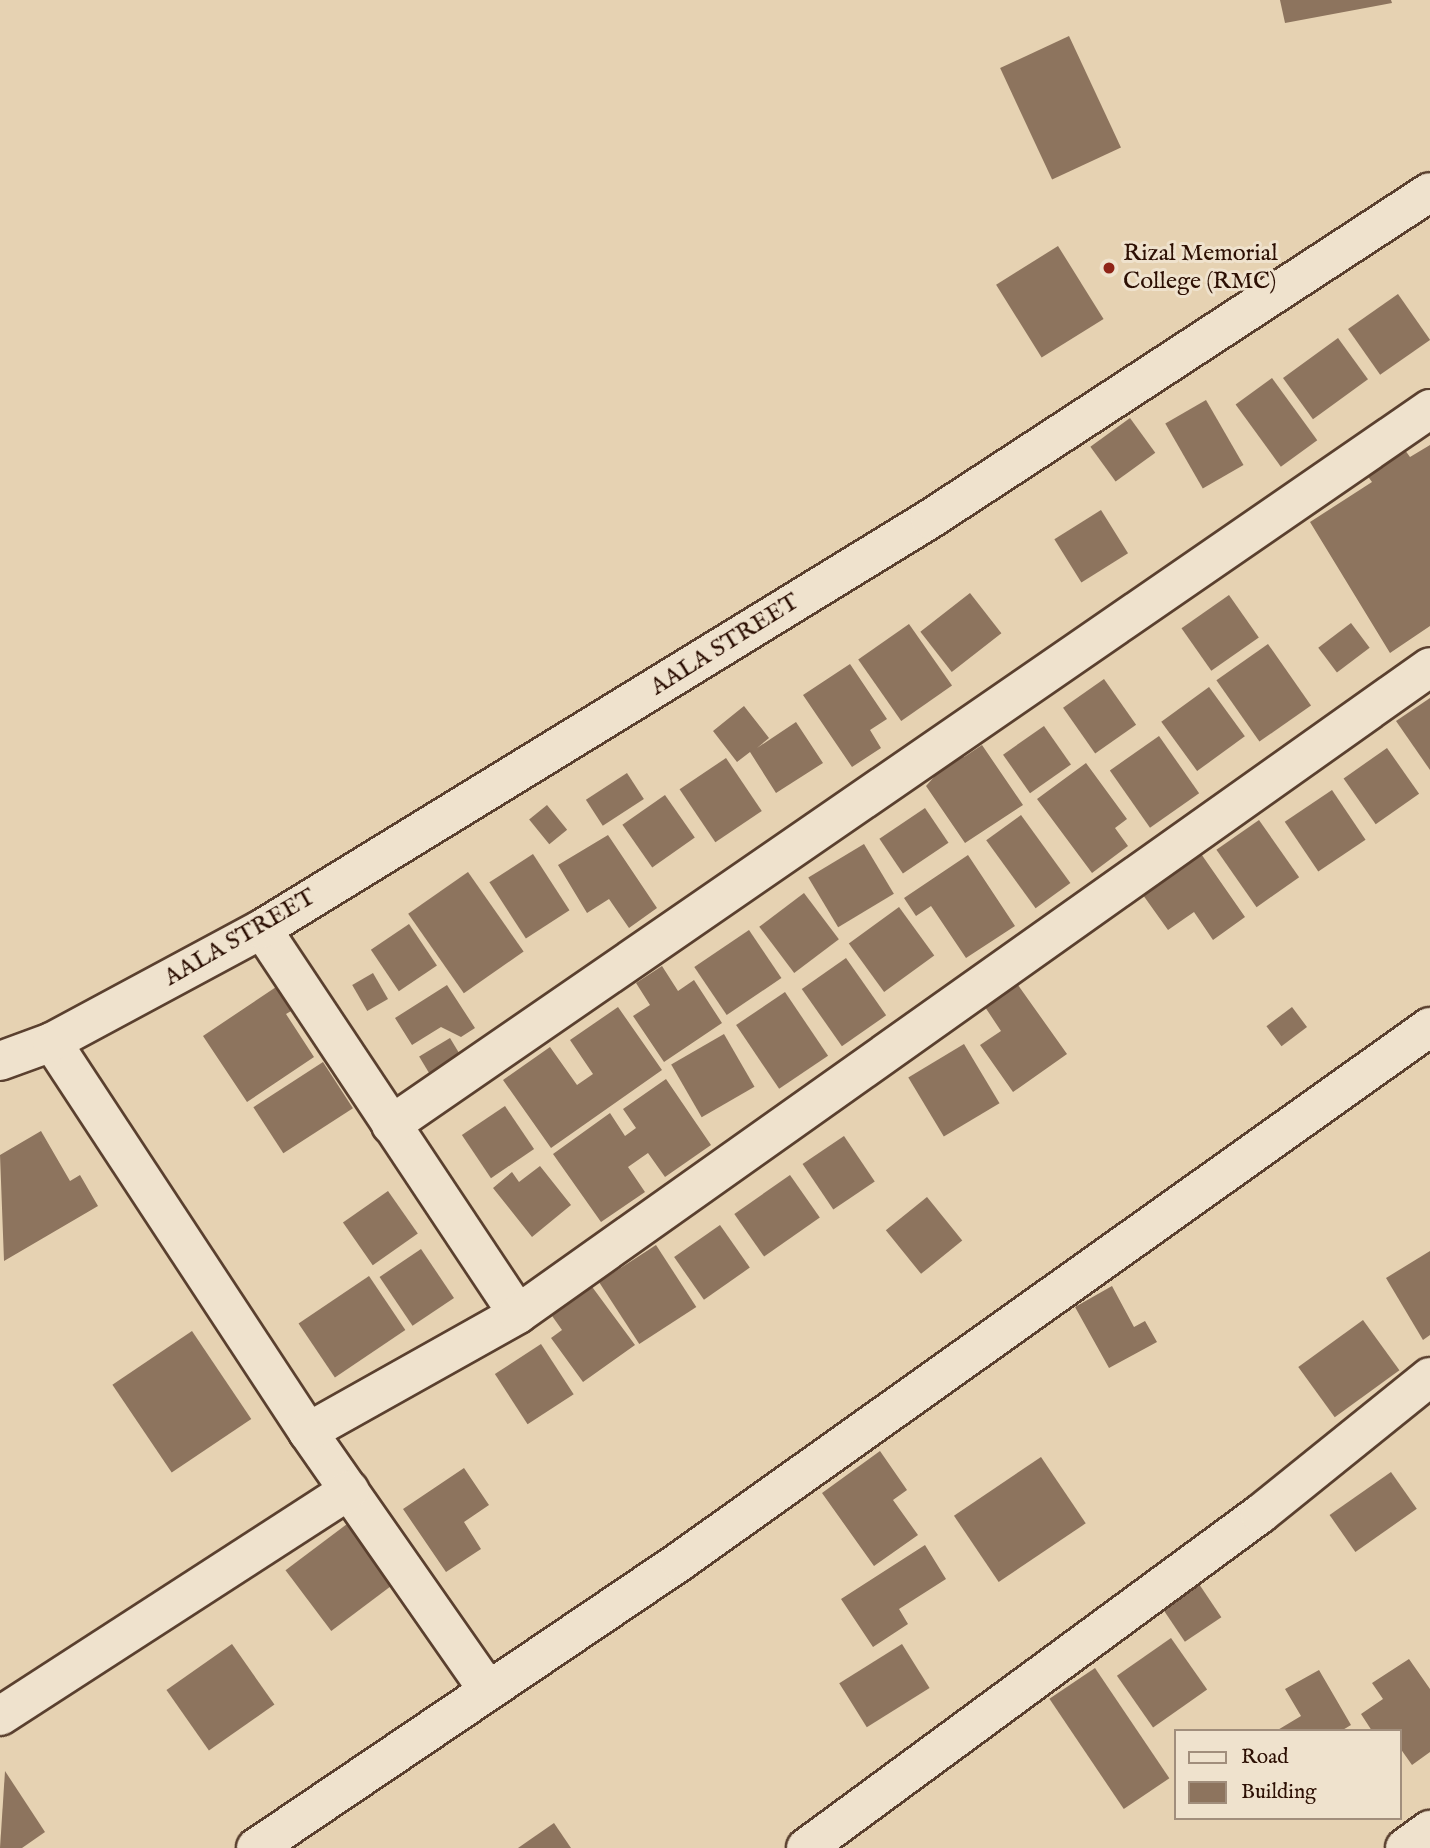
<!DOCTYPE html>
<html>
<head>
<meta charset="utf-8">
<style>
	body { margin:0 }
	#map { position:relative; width:1430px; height:1848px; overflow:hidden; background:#e6d2b2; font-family:"IM FELL English",serif }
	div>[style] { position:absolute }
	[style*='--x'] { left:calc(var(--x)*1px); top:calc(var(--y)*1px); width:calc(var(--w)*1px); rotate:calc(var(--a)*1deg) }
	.building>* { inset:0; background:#8d745e; transform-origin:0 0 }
	.roads { filter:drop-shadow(2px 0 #5a402f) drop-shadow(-2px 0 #5a402f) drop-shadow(0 2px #5a402f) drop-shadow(0 -2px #5a402f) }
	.minor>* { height:38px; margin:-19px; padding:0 19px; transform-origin:19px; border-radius:19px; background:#efe2cd }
	.dots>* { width:19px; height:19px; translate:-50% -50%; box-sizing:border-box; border:4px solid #efe2cd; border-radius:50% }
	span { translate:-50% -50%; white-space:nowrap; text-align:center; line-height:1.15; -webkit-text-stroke:6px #efe2cd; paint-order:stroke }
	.poi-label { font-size:24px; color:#2c0f03 }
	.left { translate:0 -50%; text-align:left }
	.street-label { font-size:24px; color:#2c0f03 }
	.legend { position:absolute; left:1174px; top:1729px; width:228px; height:91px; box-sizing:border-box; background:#efe2cd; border:2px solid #a18e7c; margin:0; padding:9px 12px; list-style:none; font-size:21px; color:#2c0f03 }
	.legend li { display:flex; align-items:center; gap:14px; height:35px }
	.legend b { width:35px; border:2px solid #a18e7c }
</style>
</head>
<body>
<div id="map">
	<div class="building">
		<div style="clip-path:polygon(1280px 0,1391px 0,1392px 3px,1285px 23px)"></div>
		<div style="left:1069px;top:36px;width:123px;height:76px;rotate:65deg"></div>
		<div style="left:1058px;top:246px;width:86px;height:73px;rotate:58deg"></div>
		<div style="left:1398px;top:294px;width:56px;height:61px;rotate:55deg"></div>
		<div style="left:1338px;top:338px;width:51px;height:68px;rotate:54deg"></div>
		<div style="left:1272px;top:378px;width:77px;height:45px;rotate:54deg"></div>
		<div style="left:1206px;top:400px;width:75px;height:47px;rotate:60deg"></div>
		<div style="left:1130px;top:418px;width:43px;height:49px;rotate:54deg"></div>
		<div style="clip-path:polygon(1430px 445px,1430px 626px,1390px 653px,1310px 522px,1372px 482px,1364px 471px,1402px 446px,1410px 457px)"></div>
		<div style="left:1101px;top:510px;width:51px;height:55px;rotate:58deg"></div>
		<div style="left:970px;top:593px;width:51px;height:63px;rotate:52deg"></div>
		<div style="left:1229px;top:595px;width:52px;height:58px;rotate:55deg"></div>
		<div style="left:1351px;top:623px;width:31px;height:41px;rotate:53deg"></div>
		<div style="left:909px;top:624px;width:75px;height:62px;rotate:55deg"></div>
		<div style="left:1268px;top:644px;width:75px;height:63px;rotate:55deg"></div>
		<div style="clip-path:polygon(850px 664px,887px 719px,870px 730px,881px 748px,852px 767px,803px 695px)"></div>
		<div style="left:1104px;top:679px;width:56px;height:50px;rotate:55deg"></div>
		<div style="left:1209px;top:687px;width:61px;height:59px;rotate:54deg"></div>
		<div style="clip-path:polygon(1430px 698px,1430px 770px,1396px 721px)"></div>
		<div style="clip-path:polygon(744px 706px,769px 738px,757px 748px,796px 722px,823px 763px,776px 793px,750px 752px,737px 762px,713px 731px)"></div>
		<div style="left:1044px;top:726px;width:47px;height:50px;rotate:55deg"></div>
		<div style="left:1159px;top:736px;width:70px;height:60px;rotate:55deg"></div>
		<div style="clip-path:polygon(957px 745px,964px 757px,982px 745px,1023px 805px,965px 843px,926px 786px,934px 777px,927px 765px)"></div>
		<div style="left:1387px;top:748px;width:56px;height:53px;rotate:55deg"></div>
		<div style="left:726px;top:758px;width:64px;height:56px;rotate:56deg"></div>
		<div style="clip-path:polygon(1086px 763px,1127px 819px,1115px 828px,1128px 846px,1092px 873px,1037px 799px)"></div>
		<div style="left:627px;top:773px;width:31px;height:49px;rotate:57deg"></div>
		<div style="left:1332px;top:790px;width:60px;height:57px;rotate:56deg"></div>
		<div style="left:665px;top:795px;width:52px;height:52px;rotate:55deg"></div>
		<div style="left:547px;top:805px;width:32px;height:23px;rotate:51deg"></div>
		<div style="left:925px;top:808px;width:42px;height:55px;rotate:56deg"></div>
		<div style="left:1021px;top:815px;width:84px;height:43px;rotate:54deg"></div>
		<div style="left:1259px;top:820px;width:70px;height:52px;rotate:55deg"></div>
		<div style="clip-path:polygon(608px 835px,657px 908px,629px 928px,609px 899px,587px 913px,558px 865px)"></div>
		<div style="left:864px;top:844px;width:58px;height:65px;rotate:59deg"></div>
		<div style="clip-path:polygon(1197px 848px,1245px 917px,1213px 940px,1194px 912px,1168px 930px,1143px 895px)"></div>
		<div style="left:533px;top:854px;width:67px;height:52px;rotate:57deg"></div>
		<div style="clip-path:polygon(968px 855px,1015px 926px,966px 958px,931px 906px,916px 916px,904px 898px)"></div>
		<div style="left:468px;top:872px;width:97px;height:73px;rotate:55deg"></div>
		<div style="left:804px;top:893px;width:58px;height:56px;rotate:53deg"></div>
		<div style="left:899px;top:907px;width:60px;height:62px;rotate:54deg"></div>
		<div style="left:409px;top:924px;width:50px;height:46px;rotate:56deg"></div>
		<div style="left:749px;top:930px;width:58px;height:66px;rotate:56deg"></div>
		<div style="left:846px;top:958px;width:70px;height:54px;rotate:55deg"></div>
		<div style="clip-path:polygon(662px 966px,678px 991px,694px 980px,722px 1023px,664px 1062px,633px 1016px,650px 1005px,636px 983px)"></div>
		<div style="left:373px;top:973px;width:30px;height:24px;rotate:60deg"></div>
		<div style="clip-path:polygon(1013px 978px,1067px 1054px,1013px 1092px,980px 1045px,1001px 1031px,981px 1001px)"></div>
		<div style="clip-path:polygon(282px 983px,298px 1007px,286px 1014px,314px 1057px,247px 1102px,203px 1036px)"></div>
		<div style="clip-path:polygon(447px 985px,475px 1028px,461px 1037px,441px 1027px,412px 1045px,395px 1018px)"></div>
		<div style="left:785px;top:992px;width:77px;height:59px;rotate:56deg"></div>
		<div style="clip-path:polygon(618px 1007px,662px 1070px,551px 1148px,503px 1080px,550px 1047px,577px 1085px,593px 1074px,570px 1040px)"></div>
		<div style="left:1292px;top:1007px;width:25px;height:32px;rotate:53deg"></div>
		<div style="left:724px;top:1034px;width:61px;height:61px;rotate:60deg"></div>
		<div style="left:450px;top:1038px;width:26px;height:36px;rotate:59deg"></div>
		<div style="left:964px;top:1044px;width:69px;height:65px;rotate:59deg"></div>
		<div style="left:323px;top:1062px;width:55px;height:83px;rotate:57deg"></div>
		<div style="clip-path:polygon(666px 1079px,711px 1145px,665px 1177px,648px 1153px,628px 1167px,645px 1192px,601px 1222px,553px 1154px,610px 1113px,625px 1136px,636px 1128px,623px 1109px)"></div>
		<div style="left:505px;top:1106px;width:52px;height:52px;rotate:56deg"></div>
		<div style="clip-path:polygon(41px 1131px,70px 1181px,80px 1175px,98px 1206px,4px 1261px,0 1155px)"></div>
		<div style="left:844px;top:1136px;width:55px;height:50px;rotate:56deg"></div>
		<div style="clip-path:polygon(540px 1166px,571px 1205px,532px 1237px,493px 1188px,512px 1172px,519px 1182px)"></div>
		<div style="left:790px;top:1175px;width:52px;height:68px;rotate:55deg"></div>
		<div style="left:388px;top:1191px;width:52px;height:55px;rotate:55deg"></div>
		<div style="left:927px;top:1197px;width:56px;height:53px;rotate:51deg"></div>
		<div style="left:720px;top:1225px;width:52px;height:56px;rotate:55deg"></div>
		<div style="left:656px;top:1245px;width:74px;height:68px;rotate:57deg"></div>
		<div style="left:421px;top:1249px;width:59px;height:50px;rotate:56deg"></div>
		<div style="clip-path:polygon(1430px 1251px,1430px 1335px,1423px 1340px,1386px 1278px)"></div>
		<div style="left:369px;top:1276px;width:65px;height:85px;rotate:56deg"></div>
		<div style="clip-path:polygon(590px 1284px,635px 1345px,583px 1382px,551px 1338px,562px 1330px,550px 1313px)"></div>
		<div style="clip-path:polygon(1112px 1286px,1134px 1327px,1145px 1321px,1157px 1342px,1109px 1368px,1075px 1307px)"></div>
		<div style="left:1363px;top:1320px;width:62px;height:80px;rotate:54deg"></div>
		<div style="left:192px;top:1331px;width:106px;height:96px;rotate:56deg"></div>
		<div style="left:541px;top:1344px;width:60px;height:55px;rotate:57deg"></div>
		<div style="clip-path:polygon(880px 1451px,907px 1490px,893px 1500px,918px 1535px,874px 1566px,822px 1493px)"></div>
		<div style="left:1041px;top:1457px;width:80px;height:105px;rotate:56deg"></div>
		<div style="clip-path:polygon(464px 1468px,489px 1505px,464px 1522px,481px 1549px,446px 1572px,403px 1509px)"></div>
		<div style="left:1391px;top:1472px;width:45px;height:75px;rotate:55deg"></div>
		<div style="left:351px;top:1521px;width:76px;height:82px;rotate:53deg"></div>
		<div style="clip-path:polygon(925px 1545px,946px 1579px,899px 1609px,908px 1624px,873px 1647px,841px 1599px)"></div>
		<div style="left:1199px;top:1584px;width:40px;height:44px;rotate:56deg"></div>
		<div style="left:1171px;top:1638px;width:63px;height:66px;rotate:55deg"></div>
		<div style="left:232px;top:1644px;width:74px;height:80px;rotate:55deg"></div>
		<div style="left:902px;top:1644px;width:52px;height:74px;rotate:58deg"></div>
		<div style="clip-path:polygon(1409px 1659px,1430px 1689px,1430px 1752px,1412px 1765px,1400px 1748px,1400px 1731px,1372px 1731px,1361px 1714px,1383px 1699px,1372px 1683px)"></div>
		<div style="left:1095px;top:1668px;width:133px;height:55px;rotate:56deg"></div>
		<div style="clip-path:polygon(1319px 1670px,1351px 1725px,1341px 1731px,1276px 1731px,1301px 1716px,1285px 1689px)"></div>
		<div style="clip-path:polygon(5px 1771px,45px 1832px,22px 1848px,0 1848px)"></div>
		<div style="clip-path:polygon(554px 1823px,571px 1848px,518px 1848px)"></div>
	</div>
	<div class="roads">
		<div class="minor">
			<div style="--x:262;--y:929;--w:462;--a:56.4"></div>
			<div style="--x:52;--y:1042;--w:467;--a:56.7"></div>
			<div style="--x:308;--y:1432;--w:315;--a:55.1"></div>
			<div style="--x:0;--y:1061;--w:55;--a:-20.1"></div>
			<div style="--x:52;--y:1042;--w:238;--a:-28.3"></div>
			<div style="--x:262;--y:929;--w:784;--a:-31.54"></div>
			<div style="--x:930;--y:519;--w:597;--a:-33.18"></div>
			<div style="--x:391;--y:1125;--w:1262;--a:-34.57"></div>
			<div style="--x:308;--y:1432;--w:241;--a:-29.3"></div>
			<div style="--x:518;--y:1314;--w:1118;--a:-35.35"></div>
			<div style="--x:0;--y:1716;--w:416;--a:-32.9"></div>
			<div style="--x:256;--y:1848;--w:511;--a:-34.06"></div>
			<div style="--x:679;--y:1562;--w:922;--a:-35.47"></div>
			<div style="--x:806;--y:1848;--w:564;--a:-36.34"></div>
			<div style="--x:1260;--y:1514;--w:218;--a:-38.9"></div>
			<div style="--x:1405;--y:1848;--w:31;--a:-36"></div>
		</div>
	</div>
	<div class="dots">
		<div style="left:1109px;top:268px;background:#8f2418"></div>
	</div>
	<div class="poi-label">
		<span class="left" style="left:1123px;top:268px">Rizal Memorial<br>College (RMC)</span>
	</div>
	<div class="street-label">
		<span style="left:725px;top:645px;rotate:-32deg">AALA STREET</span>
		<span style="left:240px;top:938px;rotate:-30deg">AALA STREET</span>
	</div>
	<ul class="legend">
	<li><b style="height:9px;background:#efe2cd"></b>Road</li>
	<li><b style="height:19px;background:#8d745e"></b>Building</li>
	</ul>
</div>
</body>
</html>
